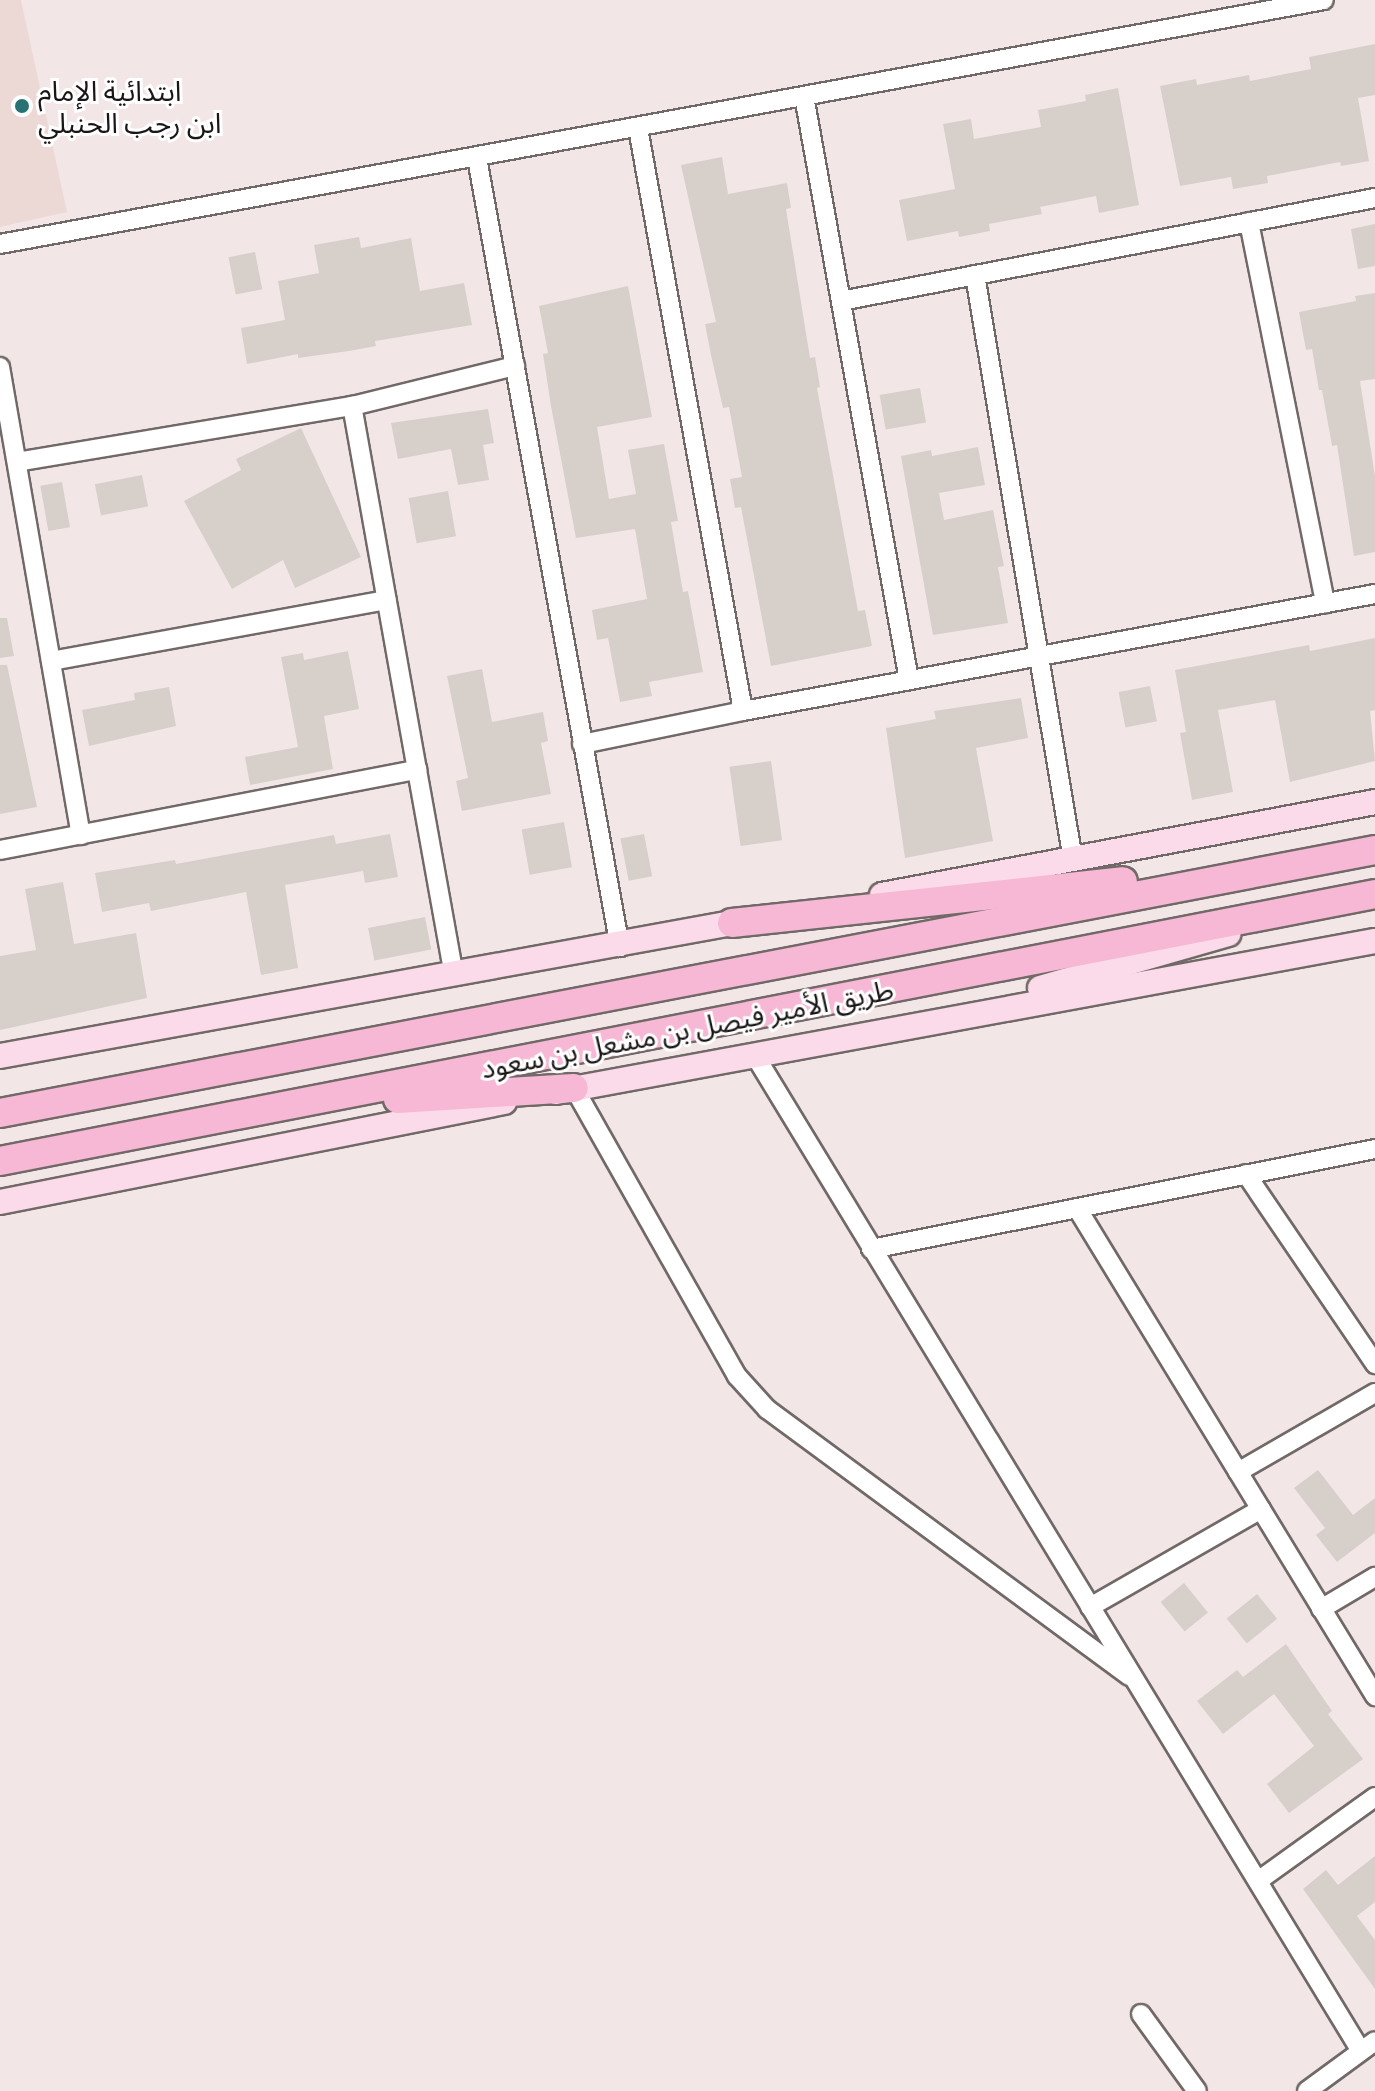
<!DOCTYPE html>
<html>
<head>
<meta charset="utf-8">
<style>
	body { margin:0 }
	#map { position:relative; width:1375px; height:2091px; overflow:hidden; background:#f2e7e6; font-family:"Exo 2","Noto Sans Arabic",sans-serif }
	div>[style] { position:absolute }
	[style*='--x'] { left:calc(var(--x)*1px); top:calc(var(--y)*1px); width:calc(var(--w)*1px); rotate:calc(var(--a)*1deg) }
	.built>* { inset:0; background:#ecd9d6 }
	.building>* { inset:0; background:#d7d0ca; transform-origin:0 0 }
	.roads { filter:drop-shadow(2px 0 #716967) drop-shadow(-2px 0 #716967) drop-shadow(0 2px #716967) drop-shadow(0 -2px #716967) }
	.street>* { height:18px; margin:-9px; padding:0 9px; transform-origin:9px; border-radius:9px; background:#fff }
	.secondary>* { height:24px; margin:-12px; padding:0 12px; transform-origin:12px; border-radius:12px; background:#fbdbea }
	.primary>* { height:28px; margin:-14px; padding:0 14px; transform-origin:14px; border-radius:14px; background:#f7b8d5 }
	.dots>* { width:22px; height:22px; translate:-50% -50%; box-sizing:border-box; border:4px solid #fff; border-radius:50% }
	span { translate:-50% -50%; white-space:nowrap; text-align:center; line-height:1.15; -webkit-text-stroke:6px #fff; paint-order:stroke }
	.poi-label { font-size:28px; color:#191615 }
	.left { translate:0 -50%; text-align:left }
	.street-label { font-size:28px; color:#191615 }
</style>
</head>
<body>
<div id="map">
	<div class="built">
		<div style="clip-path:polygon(0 0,21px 0,67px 212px,0 227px)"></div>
	</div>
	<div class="building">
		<div style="clip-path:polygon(1375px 44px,1375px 95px,1358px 98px,1369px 161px,1341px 166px,1340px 162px,1267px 176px,1268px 183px,1233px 189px,1231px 177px,1180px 186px,1160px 86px,1196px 79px,1197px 85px,1249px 75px,1250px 81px,1311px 69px,1309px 57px)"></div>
		<div style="clip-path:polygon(1118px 88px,1139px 205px,1099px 213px,1096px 196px,1040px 207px,1042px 214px,989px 224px,990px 231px,959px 237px,958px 231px,907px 241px,899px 200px,955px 189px,943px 124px,971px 119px,974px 139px,1041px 127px,1038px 110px,1086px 101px,1085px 95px)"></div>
		<div style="clip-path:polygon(722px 157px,728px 194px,787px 183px,791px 208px,786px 209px,810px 358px,815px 357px,820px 387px,817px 388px,858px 611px,865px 610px,872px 646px,771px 666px,741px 507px,735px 508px,730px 479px,742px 477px,729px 407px,723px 408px,711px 355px,705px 324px,716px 322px,681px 165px)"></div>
		<div style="clip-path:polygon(1375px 224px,1375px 266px,1358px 269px,1351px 229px)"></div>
		<div style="clip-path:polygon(359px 237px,361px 248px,411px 238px,420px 291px,464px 283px,472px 325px,375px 341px,376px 346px,349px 351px,298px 358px,298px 354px,247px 364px,241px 328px,285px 320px,278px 281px,319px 273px,314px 245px)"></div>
		<div style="left:255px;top:252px;width:38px;height:27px;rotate:79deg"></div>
		<div style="clip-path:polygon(628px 286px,652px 417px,597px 427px,609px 499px,636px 494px,628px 450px,664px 444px,678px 521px,671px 522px,683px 592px,688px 591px,703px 672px,649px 682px,652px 696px,620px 702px,608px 638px,597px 640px,592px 610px,647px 599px,635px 529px,576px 538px,551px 406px,543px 354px,548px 353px,539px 306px)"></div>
		<div style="clip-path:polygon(1375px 293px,1375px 379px,1360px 381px,1375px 476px,1375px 552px,1354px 556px,1337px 445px,1332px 446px,1322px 390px,1319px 390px,1312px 349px,1306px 350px,1299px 312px,1356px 301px,1355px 296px)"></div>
		<div style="left:920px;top:388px;width:35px;height:41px;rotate:80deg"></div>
		<div style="clip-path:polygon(488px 409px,494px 443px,483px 445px,489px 480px,458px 485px,451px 449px,398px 459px,391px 423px)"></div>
		<div style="clip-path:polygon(301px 428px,361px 557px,295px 588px,283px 560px,232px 589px,184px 501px,241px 470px,236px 459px)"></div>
		<div style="clip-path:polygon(978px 447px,985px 485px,939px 493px,944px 520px,993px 510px,1004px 566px,998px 567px,1008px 623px,933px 635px,901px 456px,931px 450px,932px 456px)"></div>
		<div style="left:142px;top:475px;width:32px;height:48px;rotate:79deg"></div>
		<div style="left:62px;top:482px;width:46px;height:22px;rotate:80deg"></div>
		<div style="left:448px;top:491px;width:46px;height:40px;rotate:80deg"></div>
		<div style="clip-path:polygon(0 618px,7px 618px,14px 656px,0 658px)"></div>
		<div style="clip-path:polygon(1375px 638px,1375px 710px,1370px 711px,1375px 761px,1290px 782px,1275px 700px,1218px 710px,1233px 792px,1192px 800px,1180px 733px,1186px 732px,1175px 670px,1309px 645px,1310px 651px)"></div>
		<div style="clip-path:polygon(348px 651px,359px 709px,324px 716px,333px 769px,250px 785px,245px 757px,298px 747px,281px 657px,303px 653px,304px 660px)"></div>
		<div style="clip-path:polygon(0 665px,7px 665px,37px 807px,0 814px)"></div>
		<div style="clip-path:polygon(482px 669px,492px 722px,543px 712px,548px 741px,541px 743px,551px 794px,462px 811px,456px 781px,468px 778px,447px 676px)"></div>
		<div style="left:1150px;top:686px;width:36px;height:32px;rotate:79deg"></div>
		<div style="clip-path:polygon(169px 687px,176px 726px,89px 746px,82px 710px,135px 700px,134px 693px)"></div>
		<div style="clip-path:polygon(1021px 698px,1028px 738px,976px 748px,993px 841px,905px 858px,886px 728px,936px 719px,934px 711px)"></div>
		<div style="left:771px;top:761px;width:80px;height:42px;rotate:82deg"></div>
		<div style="left:564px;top:822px;width:46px;height:43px;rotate:80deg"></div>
		<div style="clip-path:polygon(390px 834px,398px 877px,365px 883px,363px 871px,285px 885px,298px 968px,261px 975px,246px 892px,151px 911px,149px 903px,102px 912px,95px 873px,175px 860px,176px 864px,334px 835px,336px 844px)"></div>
		<div style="left:644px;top:834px;width:43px;height:24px;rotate:79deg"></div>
		<div style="clip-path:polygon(63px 882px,74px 944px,136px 933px,147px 998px,0 1030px,0 956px,36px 950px,25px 889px)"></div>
		<div style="left:425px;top:917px;width:33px;height:58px;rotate:79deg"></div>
		<div style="clip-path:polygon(1318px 1470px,1353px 1515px,1375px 1498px,1375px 1533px,1337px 1562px,1316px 1535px,1325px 1528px,1294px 1488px)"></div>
		<div style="left:1184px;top:1583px;width:38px;height:30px;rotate:51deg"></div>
		<div style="left:1257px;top:1594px;width:32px;height:39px;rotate:51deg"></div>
		<div style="clip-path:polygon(1286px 1644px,1332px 1711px,1328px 1714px,1363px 1759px,1289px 1813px,1267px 1784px,1314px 1746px,1274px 1694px,1223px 1734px,1197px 1701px,1237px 1670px,1243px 1677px)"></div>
		<div style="clip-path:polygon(1375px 1856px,1375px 1902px,1357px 1916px,1375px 1940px,1375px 1989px,1303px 1889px,1326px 1870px,1338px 1885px)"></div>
	</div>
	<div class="roads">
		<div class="street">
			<div style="--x:804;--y:96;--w:593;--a:79.81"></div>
			<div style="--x:477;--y:158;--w:802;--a:79.73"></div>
			<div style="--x:1249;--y:222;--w:389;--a:78.7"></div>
			<div style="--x:0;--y:244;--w:1346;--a:-10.44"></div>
			<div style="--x:975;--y:275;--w:593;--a:80.49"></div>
			<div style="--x:841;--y:301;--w:544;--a:-10.92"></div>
			<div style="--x:0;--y:367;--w:475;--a:80.2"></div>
			<div style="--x:17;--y:462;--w:340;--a:-9.5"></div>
			<div style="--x:51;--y:661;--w:341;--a:-10.3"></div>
			<div style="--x:743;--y:711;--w:643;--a:-10.49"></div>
			<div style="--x:582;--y:744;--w:164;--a:-11.6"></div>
			<div style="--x:743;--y:711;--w:592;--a:-100.21"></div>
			<div style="--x:417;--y:770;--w:370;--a:-100.1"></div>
			<div style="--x:352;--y:406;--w:168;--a:-13.8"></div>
			<div style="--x:0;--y:850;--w:425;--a:-10.9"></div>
			<div style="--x:417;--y:770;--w:209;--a:79.8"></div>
			<div style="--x:754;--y:1054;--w:1167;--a:58.67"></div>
			<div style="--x:574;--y:1088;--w:331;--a:60.5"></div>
			<div style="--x:737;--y:1376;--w:45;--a:47.7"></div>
			<div style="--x:767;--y:1409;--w:450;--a:36.4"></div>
			<div style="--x:1246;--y:1174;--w:230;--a:55.8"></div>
			<div style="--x:1077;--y:1208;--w:572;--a:58.59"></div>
			<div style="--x:871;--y:1249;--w:514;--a:-11.22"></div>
			<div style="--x:1238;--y:1472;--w:158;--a:-30"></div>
			<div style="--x:1090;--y:1607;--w:197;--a:-29.8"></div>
			<div style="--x:1321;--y:1609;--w:63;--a:-30.7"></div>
			<div style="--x:1258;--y:1881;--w:144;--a:-35.7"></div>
			<div style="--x:1141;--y:2014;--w:95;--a:54"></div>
			<div style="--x:1307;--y:2091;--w:84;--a:-36.3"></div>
		</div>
		<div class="secondary">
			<div style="--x:882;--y:895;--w:502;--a:-10.68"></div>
			<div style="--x:1040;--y:988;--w:196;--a:-16"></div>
			<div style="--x:0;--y:1056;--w:760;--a:-10.3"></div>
			<div style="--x:556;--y:1092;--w:833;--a:-10.45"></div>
			<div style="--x:0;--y:1202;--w:514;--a:-11.22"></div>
		</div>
		<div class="primary">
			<div style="--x:732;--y:923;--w:393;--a:-6.1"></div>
			<div style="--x:398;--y:1099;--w:176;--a:-3.6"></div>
			<div style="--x:0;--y:1113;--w:1400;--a:-10.83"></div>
			<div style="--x:0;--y:1161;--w:1401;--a:-10.99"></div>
		</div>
	</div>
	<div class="dots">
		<div style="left:22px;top:106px;background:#287273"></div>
	</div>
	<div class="poi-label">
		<span class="left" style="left:38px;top:106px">ابتدائية الإمام<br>ابن رجب الحنبلي</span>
	</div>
	<div class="street-label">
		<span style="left:687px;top:1028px;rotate:-11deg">طريق الأمير فيصل بن مشعل بن سعود</span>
	</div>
</div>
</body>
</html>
